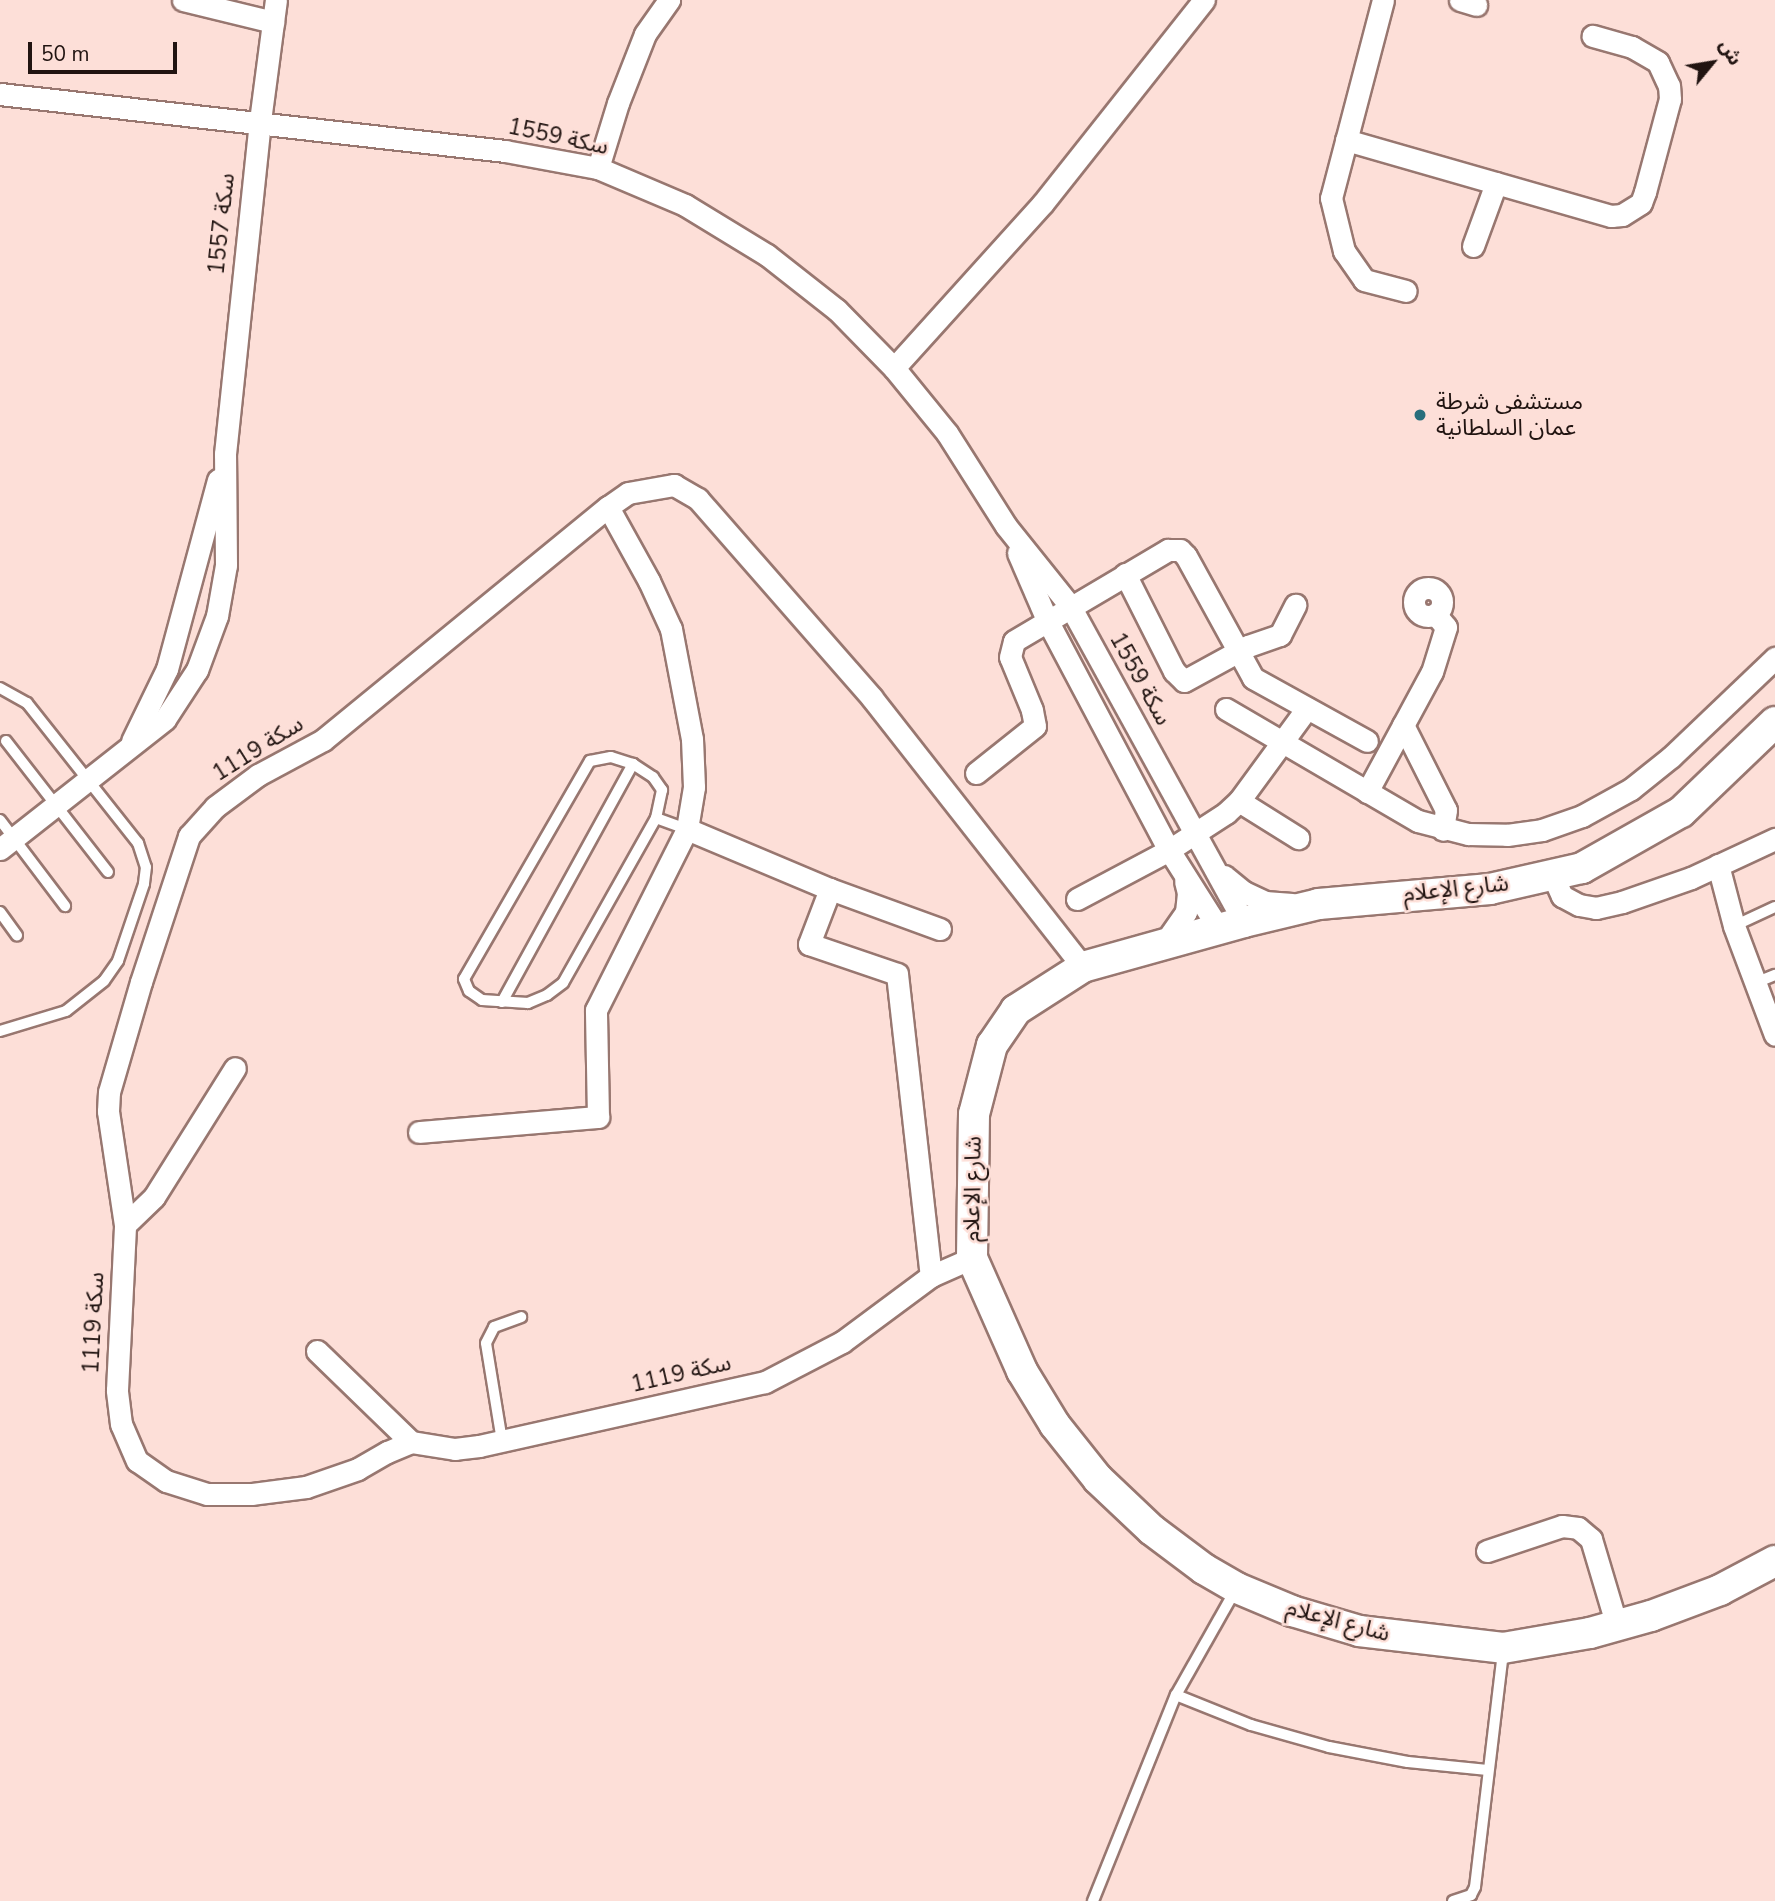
<!DOCTYPE html>
<html>
<head>
<meta charset="utf-8">
<style>
	body { margin:0 }
	#map { position:relative; width:1775px; height:1901px; overflow:hidden; background:#fddfd8; font-family:"Nunito Sans","Noto Sans Arabic",sans-serif }
	div>[style] { position:absolute }
	[style*='--x'] { left:calc(var(--x)*1px); top:calc(var(--y)*1px); width:calc(var(--w)*1px); rotate:calc(var(--a)*1deg) }
	.roads { filter:drop-shadow(2px 0 #987770) drop-shadow(-2px 0 #987770) drop-shadow(0 2px #987770) drop-shadow(0 -2px #987770) }
	.lane>* { height:10px; margin:-5px; padding:0 5px; transform-origin:5px; border-radius:5px; background:#fff }
	.street>* { height:21px; margin:-10.5px; padding:0 10.5px; transform-origin:10.5px; border-radius:10.5px; background:#fff }
	.street>.ring { margin:-10.5px; padding:0; box-sizing:content-box; background:none; border:21px solid #fff; border-radius:50% }
	.secondary>* { height:30px; margin:-15px; padding:0 15px; transform-origin:15px; border-radius:15px; background:#fff }
	.dots>* { width:19px; height:19px; translate:-50% -50%; box-sizing:border-box; border:4px solid #fddfd8; border-radius:50% }
	span { translate:-50% -50%; white-space:nowrap; text-align:center; line-height:1.15; -webkit-text-stroke:5px #fddfd8; paint-order:stroke }
	.street-label { font-size:23px; color:#211411 }
	.poi-label { font-size:23px; color:#211411 }
	.left { translate:0 -50%; text-align:left }
	.north { position:absolute; left:1677px; top:28px; width:70px; height:70px; -webkit-text-stroke:5px #fddfd8; paint-order:stroke; rotate:60deg; font-size:19px; font-weight:700; line-height:28px; text-align:center; color:#211411 }
	.north::after { content:''; display:block; margin:auto; width:24px; height:32px; background:#211411; clip-path:polygon(50% 0,100% 100%,50% 72%,0 100%) }
	.scale { position:absolute; left:28px; top:42px; width:149px; height:32px; box-sizing:border-box; border:4px solid #211411; border-top:0; padding-left:9px; font-size:21px; line-height:24px; white-space:nowrap; color:#211411; -webkit-text-stroke:5px #fddfd8; paint-order:stroke }
</style>
</head>
<body>
<div id="map">
	<div class="roads">
		<div class="lane">
			<div style="--x:0;--y:688;--w:31;--a:29"></div>
			<div style="--x:27;--y:703;--w:179;--a:51.6"></div>
			<div style="--x:138;--y:843;--w:25;--a:72"></div>
			<div style="--x:146;--y:867;--w:17;--a:97"></div>
			<div style="--x:144;--y:884;--w:81;--a:108.7"></div>
			<div style="--x:118;--y:961;--w:24;--a:125"></div>
			<div style="--x:104;--y:981;--w:48;--a:141.7"></div>
			<div style="--x:66;--y:1011;--w:69;--a:163.1"></div>
			<div style="--x:6;--y:741;--w:166;--a:52.1"></div>
			<div style="--x:611;--y:757;--w:23;--a:18"></div>
			<div style="--x:633;--y:764;--w:24;--a:33"></div>
			<div style="--x:653;--y:777;--w:16;--a:55"></div>
			<div style="--x:662;--y:790;--w:29;--a:102"></div>
			<div style="--x:656;--y:818;--w:189;--a:119.4"></div>
			<div style="--x:563;--y:983;--w:20;--a:143"></div>
			<div style="--x:547;--y:995;--w:21;--a:157"></div>
			<div style="--x:528;--y:1003;--w:46;--a:-176.3"></div>
			<div style="--x:482;--y:1000;--w:16;--a:-145"></div>
			<div style="--x:469;--y:991;--w:13;--a:-113"></div>
			<div style="--x:464;--y:979;--w:252;--a:-60"></div>
			<div style="--x:590;--y:761;--w:21;--a:-11"></div>
			<div style="--x:656;--y:818;--w:33;--a:20"></div>
			<div style="--x:0;--y:820;--w:108;--a:52.9"></div>
			<div style="--x:0;--y:912;--w:29;--a:54"></div>
			<div style="--x:1734;--y:926;--w:45;--a:-24.9"></div>
			<div style="--x:1755;--y:983;--w:22;--a:-22"></div>
			<div style="--x:502;--y:1002;--w:272;--a:-61.2"></div>
			<div style="--x:502;--y:1441;--w:99;--a:-99.3"></div>
			<div style="--x:486;--y:1343;--w:18;--a:-63"></div>
			<div style="--x:494;--y:1327;--w:29;--a:-20"></div>
			<div style="--x:1176;--y:1695;--w:81;--a:21.8"></div>
			<div style="--x:1251;--y:1725;--w:81;--a:15.8"></div>
			<div style="--x:1329;--y:1747;--w:80;--a:10.8"></div>
			<div style="--x:1408;--y:1762;--w:80;--a:5.7"></div>
			<div style="--x:1093;--y:1901;--w:222;--a:-68.1"></div>
			<div style="--x:1176;--y:1695;--w:122;--a:-60.5"></div>
			<div style="--x:1453;--y:1901;--w:19;--a:-18"></div>
			<div style="--x:1471;--y:1895;--w:9;--a:-63"></div>
			<div style="--x:1475;--y:1887;--w:238;--a:-83.2"></div>
		</div>
		<div class="street">
			<div style="--x:183;--y:0;--w:93;--a:13.7"></div>
			<div style="--x:1383;--y:0;--w:205;--a:104.7"></div>
			<div style="--x:1331;--y:198;--w:55;--a:76.2"></div>
			<div style="--x:1344;--y:251;--w:35;--a:55"></div>
			<div style="--x:1364;--y:280;--w:43;--a:14.7"></div>
			<div style="--x:1460;--y:0;--w:17;--a:17"></div>
			<div style="--x:0;--y:94;--w:508;--a:6.44"></div>
			<div style="--x:505;--y:151;--w:95;--a:10.4"></div>
			<div style="--x:598;--y:168;--w:95;--a:23"></div>
			<div style="--x:685;--y:205;--w:96;--a:31.4"></div>
			<div style="--x:767;--y:255;--w:89;--a:38.2"></div>
			<div style="--x:837;--y:310;--w:81;--a:45.5"></div>
			<div style="--x:894;--y:368;--w:84;--a:50.8"></div>
			<div style="--x:947;--y:433;--w:110;--a:57.6"></div>
			<div style="--x:1006;--y:526;--w:102;--a:51.3"></div>
			<div style="--x:1070;--y:606;--w:361;--a:61.2"></div>
			<div style="--x:1346;--y:140;--w:276;--a:16"></div>
			<div style="--x:1611;--y:216;--w:11;--a:-5"></div>
			<div style="--x:1622;--y:215;--w:22;--a:-32"></div>
			<div style="--x:1641;--y:203;--w:12;--a:-70"></div>
			<div style="--x:1645;--y:192;--w:96;--a:-75"></div>
			<div style="--x:1670;--y:99;--w:13;--a:-94"></div>
			<div style="--x:1669;--y:86;--w:26;--a:-115"></div>
			<div style="--x:1658;--y:62;--w:30;--a:-150"></div>
			<div style="--x:1632;--y:47;--w:41;--a:-164.2"></div>
			<div style="--x:598;--y:168;--w:68;--a:-72.9"></div>
			<div style="--x:618;--y:103;--w:74;--a:-68.6"></div>
			<div style="--x:645;--y:34;--w:42;--a:-54.8"></div>
			<div style="--x:1473;--y:246;--w:67;--a:-69.9"></div>
			<div style="--x:894;--y:368;--w:222;--a:-47.9"></div>
			<div style="--x:1043;--y:203;--w:259;--a:-51.6"></div>
			<div style="--x:608;--y:507;--w:85;--a:61"></div>
			<div style="--x:649;--y:581;--w:53;--a:65.4"></div>
			<div style="--x:671;--y:629;--w:112;--a:79.2"></div>
			<div style="--x:692;--y:739;--w:48;--a:87.6"></div>
			<div style="--x:694;--y:787;--w:43;--a:99.5"></div>
			<div style="--x:687;--y:829;--w:155;--a:22.8"></div>
			<div style="--x:830;--y:889;--w:59;--a:110.9"></div>
			<div style="--x:809;--y:944;--w:93;--a:18.8"></div>
			<div style="--x:897;--y:974;--w:304;--a:83.6"></div>
			<div style="--x:1018;--y:553;--w:73;--a:66.6"></div>
			<div style="--x:1047;--y:620;--w:260;--a:62.1"></div>
			<div style="--x:1169;--y:850;--w:93;--a:57.7"></div>
			<div style="--x:1125;--y:574;--w:109;--a:63.2"></div>
			<div style="--x:1174;--y:671;--w:14;--a:45"></div>
			<div style="--x:1184;--y:681;--w:73;--a:-28.7"></div>
			<div style="--x:1248;--y:646;--w:34;--a:-19"></div>
			<div style="--x:1280;--y:635;--w:34;--a:-63"></div>
			<div class="ring" style="left:1414px;top:588px;width:7px;height:7px"></div>
			<div style="--x:1226;--y:709;--w:222;--a:30.3"></div>
			<div style="--x:1418;--y:821;--w:52;--a:14.6"></div>
			<div style="--x:1468;--y:834;--w:39;--a:1"></div>
			<div style="--x:1507;--y:835;--w:35;--a:-8"></div>
			<div style="--x:1542;--y:830;--w:42;--a:-19.3"></div>
			<div style="--x:1582;--y:816;--w:56;--a:-28.9"></div>
			<div style="--x:1631;--y:789;--w:51;--a:-38.7"></div>
			<div style="--x:1671;--y:757;--w:144;--a:-43.6"></div>
			<div style="--x:1403;--y:725;--w:95;--a:63.2"></div>
			<div style="--x:1446;--y:810;--w:20;--a:99"></div>
			<div style="--x:132;--y:741;--w:80;--a:-64.1"></div>
			<div style="--x:167;--y:669;--w:196;--a:-74.9"></div>
			<div style="--x:976;--y:773;--w:75;--a:-38.5"></div>
			<div style="--x:1035;--y:726;--w:16;--a:-101"></div>
			<div style="--x:1032;--y:710;--w:57;--a:-112.5"></div>
			<div style="--x:1010;--y:657;--w:16;--a:-76"></div>
			<div style="--x:1014;--y:641;--w:179;--a:-30.6"></div>
			<div style="--x:1168;--y:550;--w:12;--a:0"></div>
			<div style="--x:1180;--y:550;--w:8;--a:45"></div>
			<div style="--x:1186;--y:556;--w:139;--a:61.2"></div>
			<div style="--x:1253;--y:678;--w:130;--a:28.9"></div>
			<div style="--x:1367;--y:792;--w:136;--a:-61.6"></div>
			<div style="--x:1432;--y:672;--w:47;--a:-72.7"></div>
			<div style="--x:1446;--y:627;--w:17;--a:-130"></div>
			<div style="--x:1239;--y:801;--w:70;--a:32.1"></div>
			<div style="--x:0;--y:849;--w:210;--a:-38.2"></div>
			<div style="--x:165;--y:719;--w:59;--a:-56.9"></div>
			<div style="--x:197;--y:670;--w:58;--a:-69.7"></div>
			<div style="--x:217;--y:616;--w:52;--a:-80"></div>
			<div style="--x:226;--y:565;--w:111;--a:-90.5"></div>
			<div style="--x:225;--y:454;--w:335;--a:-84"></div>
			<div style="--x:260;--y:121;--w:122;--a:-82.5"></div>
			<div style="--x:1718;--y:865;--w:63;--a:75.3"></div>
			<div style="--x:1734;--y:926;--w:116;--a:69.4"></div>
			<div style="--x:1224;--y:876;--w:26;--a:39"></div>
			<div style="--x:1244;--y:892;--w:23;--a:25"></div>
			<div style="--x:1265;--y:902;--w:27;--a:4"></div>
			<div style="--x:1553;--y:876;--w:22;--a:66"></div>
			<div style="--x:1562;--y:896;--w:19;--a:28"></div>
			<div style="--x:1579;--y:905;--w:17;--a:10"></div>
			<div style="--x:1596;--y:908;--w:27;--a:-13"></div>
			<div style="--x:1622;--y:902;--w:73;--a:-19.2"></div>
			<div style="--x:1691;--y:878;--w:93;--a:-24.9"></div>
			<div style="--x:830;--y:889;--w:117;--a:20"></div>
			<div style="--x:1077;--y:899;--w:104;--a:-28"></div>
			<div style="--x:1169;--y:850;--w:68;--a:-33"></div>
			<div style="--x:1226;--y:813;--w:18;--a:-43"></div>
			<div style="--x:1239;--y:801;--w:115;--a:-53.8"></div>
			<div style="--x:1163;--y:945;--w:40;--a:-55.1"></div>
			<div style="--x:1186;--y:912;--w:19;--a:-84"></div>
			<div style="--x:1188;--y:893;--w:12;--a:-104"></div>
			<div style="--x:419;--y:1132;--w:180;--a:-4.8"></div>
			<div style="--x:598;--y:1117;--w:107;--a:-91.1"></div>
			<div style="--x:596;--y:1010;--w:203;--a:-63.3"></div>
			<div style="--x:125;--y:1225;--w:40;--a:-44"></div>
			<div style="--x:154;--y:1197;--w:152;--a:-57.9"></div>
			<div style="--x:972;--y:1258;--w:45;--a:156.3"></div>
			<div style="--x:931;--y:1276;--w:111;--a:143.4"></div>
			<div style="--x:842;--y:1342;--w:87;--a:152.5"></div>
			<div style="--x:765;--y:1382;--w:293;--a:167.4"></div>
			<div style="--x:479;--y:1446;--w:24;--a:173"></div>
			<div style="--x:455;--y:1449;--w:45;--a:-171"></div>
			<div style="--x:411;--y:1442;--w:26;--a:157"></div>
			<div style="--x:387;--y:1452;--w:34;--a:150"></div>
			<div style="--x:358;--y:1469;--w:55;--a:160.9"></div>
			<div style="--x:306;--y:1487;--w:54;--a:172.6"></div>
			<div style="--x:252;--y:1494;--w:45;--a:180"></div>
			<div style="--x:207;--y:1494;--w:43;--a:-162.4"></div>
			<div style="--x:166;--y:1481;--w:35;--a:-145"></div>
			<div style="--x:137;--y:1461;--w:40;--a:-113.4"></div>
			<div style="--x:121;--y:1424;--w:34;--a:-97"></div>
			<div style="--x:117;--y:1390;--w:165;--a:-87.2"></div>
			<div style="--x:125;--y:1225;--w:115;--a:-98.5"></div>
			<div style="--x:108;--y:1111;--w:19;--a:-87"></div>
			<div style="--x:109;--y:1092;--w:115;--a:-73.8"></div>
			<div style="--x:141;--y:982;--w:154;--a:-71.8"></div>
			<div style="--x:189;--y:836;--w:39;--a:-48"></div>
			<div style="--x:215;--y:807;--w:54;--a:-36.7"></div>
			<div style="--x:258;--y:775;--w:74;--a:-28.3"></div>
			<div style="--x:323;--y:740;--w:368;--a:-39.3"></div>
			<div style="--x:608;--y:507;--w:24;--a:-35"></div>
			<div style="--x:628;--y:493;--w:47;--a:-9.9"></div>
			<div style="--x:674;--y:485;--w:28;--a:30"></div>
			<div style="--x:698;--y:499;--w:264;--a:48.8"></div>
			<div style="--x:872;--y:698;--w:342;--a:51.9"></div>
			<div style="--x:317;--y:1351;--w:131;--a:44.1"></div>
			<div style="--x:1487;--y:1551;--w:79;--a:-18.4"></div>
			<div style="--x:1562;--y:1526;--w:16;--a:7"></div>
			<div style="--x:1578;--y:1528;--w:17;--a:40"></div>
			<div style="--x:1591;--y:1539;--w:91;--a:73.4"></div>
		</div>
		<div class="secondary">
			<div style="--x:1775;--y:722;--w:130;--a:136.2"></div>
			<div style="--x:1681;--y:812;--w:114;--a:150.5"></div>
			<div style="--x:1582;--y:868;--w:94;--a:167.1"></div>
			<div style="--x:1490;--y:889;--w:172;--a:175"></div>
			<div style="--x:1319;--y:904;--w:77;--a:166.5"></div>
			<div style="--x:1244;--y:922;--w:167;--a:164.4"></div>
			<div style="--x:1083;--y:967;--w:80;--a:147.3"></div>
			<div style="--x:1016;--y:1010;--w:42;--a:124.4"></div>
			<div style="--x:992;--y:1045;--w:71;--a:104.6"></div>
			<div style="--x:974;--y:1114;--w:144;--a:90.8"></div>
			<div style="--x:972;--y:1258;--w:124;--a:66.1"></div>
			<div style="--x:1022;--y:1371;--w:63;--a:58.6"></div>
			<div style="--x:1055;--y:1425;--w:69;--a:51.5"></div>
			<div style="--x:1098;--y:1479;--w:74;--a:43.4"></div>
			<div style="--x:1152;--y:1530;--w:65;--a:36.9"></div>
			<div style="--x:1204;--y:1569;--w:38;--a:30"></div>
			<div style="--x:1237;--y:1588;--w:60;--a:22.7"></div>
			<div style="--x:1292;--y:1611;--w:70;--a:16.6"></div>
			<div style="--x:1359;--y:1631;--w:145;--a:6.7"></div>
			<div style="--x:1503;--y:1648;--w:88;--a:-9.8"></div>
			<div style="--x:1590;--y:1633;--w:63;--a:-15.6"></div>
			<div style="--x:1651;--y:1616;--w:74;--a:-20.6"></div>
			<div style="--x:1720;--y:1590;--w:62;--a:-27.8"></div>
		</div>
	</div>
	<div class="dots">
		<div style="left:1420px;top:415px;background:#286e7c"></div>
	</div>
	<div class="street-label">
		<span style="left:558px;top:137px;rotate:12deg">سكة 1559</span>
		<span style="left:222px;top:224px;rotate:-84deg">سكة 1557</span>
		<span style="left:1140px;top:679px;rotate:61deg">سكة 1559</span>
		<span style="left:258px;top:749px;rotate:-32deg">سكة 1119</span>
		<span style="left:1456px;top:889px;rotate:-6deg">شارع الإعلام</span>
		<span style="left:973px;top:1189px;rotate:-89deg">شارع الإعلام</span>
		<span style="left:94px;top:1323px;rotate:-87deg">سكة 1119</span>
		<span style="left:681px;top:1374px;rotate:-13deg">سكة 1119</span>
		<span style="left:1338px;top:1621px;rotate:15deg">شارع الإعلام</span>
	</div>
	<div class="poi-label">
		<span class="left" style="left:1436px;top:415px">مستشفى شرطة<br>عمان السلطانية</span>
	</div>
	<div class="north">ش</div>
	<div class="scale">50 m</div>
</div>
</body>
</html>
